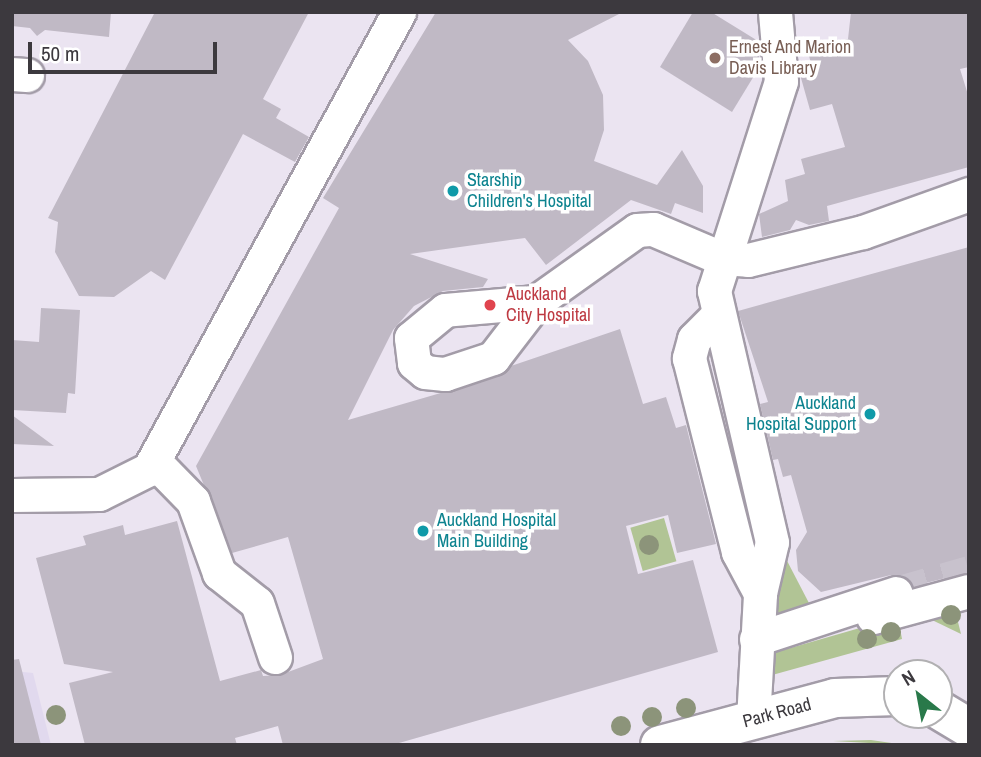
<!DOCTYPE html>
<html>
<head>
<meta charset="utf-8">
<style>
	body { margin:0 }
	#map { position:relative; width:981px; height:757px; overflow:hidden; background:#ebe4f1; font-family:"Archivo Narrow",sans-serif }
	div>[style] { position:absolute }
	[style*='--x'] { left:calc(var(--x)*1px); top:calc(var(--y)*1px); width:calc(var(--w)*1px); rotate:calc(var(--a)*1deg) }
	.commercial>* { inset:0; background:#e1d9ee }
	.green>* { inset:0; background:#b1c495; transform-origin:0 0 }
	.building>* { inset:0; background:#c0b9c5 }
	.minor-tunnel>* { height:33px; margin-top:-16.5px; transform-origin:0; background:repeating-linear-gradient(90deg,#c8c2cd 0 33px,transparent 0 50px) }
	.roads { filter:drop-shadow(2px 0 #a39ca8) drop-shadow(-2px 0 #a39ca8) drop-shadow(0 2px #a39ca8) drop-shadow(0 -2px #a39ca8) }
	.minor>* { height:33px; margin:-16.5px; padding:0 16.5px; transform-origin:16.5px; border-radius:16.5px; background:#fff }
	.major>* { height:38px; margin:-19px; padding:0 19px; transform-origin:19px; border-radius:19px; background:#fff }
	.trees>* { width:20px; height:20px; margin:-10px; border-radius:50%; background:#8c947a }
	.dots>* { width:19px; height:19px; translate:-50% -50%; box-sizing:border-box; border:4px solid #fff; border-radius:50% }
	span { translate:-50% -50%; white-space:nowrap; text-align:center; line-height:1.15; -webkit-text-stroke:7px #fff; paint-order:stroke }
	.education-label { font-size:18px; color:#785e54 }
	.left { translate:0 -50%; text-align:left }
	.culture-label { font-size:18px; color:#0d838f }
	.right { translate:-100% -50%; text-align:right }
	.health-label { font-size:18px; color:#be3a42 }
	.street-label { font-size:18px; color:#3c393e }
	.frame { position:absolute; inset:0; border:14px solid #3c393e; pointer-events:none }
	.north { position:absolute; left:883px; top:659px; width:70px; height:70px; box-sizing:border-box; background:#fff; border:2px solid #b1b0b2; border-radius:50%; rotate:329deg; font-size:19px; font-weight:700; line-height:28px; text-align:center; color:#3c393e }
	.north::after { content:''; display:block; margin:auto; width:24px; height:32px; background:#29794a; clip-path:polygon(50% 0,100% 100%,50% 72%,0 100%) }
	.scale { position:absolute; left:28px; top:42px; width:189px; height:32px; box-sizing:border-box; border:4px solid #3c393e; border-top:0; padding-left:9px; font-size:21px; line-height:24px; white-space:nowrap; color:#3c393e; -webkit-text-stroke:5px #fff; paint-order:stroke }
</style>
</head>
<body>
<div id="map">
	<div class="commercial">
		<div style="clip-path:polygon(12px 671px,33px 673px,51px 745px,12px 745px)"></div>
	</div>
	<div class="green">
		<div style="left:664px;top:518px;width:45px;height:35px;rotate:74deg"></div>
		<div style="clip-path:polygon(784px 555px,810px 605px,774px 616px,766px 601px)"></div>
		<div style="clip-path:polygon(953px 602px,961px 634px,932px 620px,929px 609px)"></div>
		<div style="clip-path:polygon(898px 617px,902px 639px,765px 677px,773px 653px)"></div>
		<div style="clip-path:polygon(871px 740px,905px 745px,833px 741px)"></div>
	</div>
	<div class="building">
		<div style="clip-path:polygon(12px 12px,111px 12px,109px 37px,45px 30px,37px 36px,30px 28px,12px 26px)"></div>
		<div style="clip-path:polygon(155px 12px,309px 12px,263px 99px,281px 109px,276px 118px,309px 137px,295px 162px,243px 134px,165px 280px,151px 271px,114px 297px,79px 296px,55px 252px,58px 222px,48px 218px)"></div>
		<div style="clip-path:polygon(436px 12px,623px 12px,568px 40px,588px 61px,603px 95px,604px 130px,594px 161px,657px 185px,682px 150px,703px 186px,703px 213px,675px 203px,671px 214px,631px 200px,546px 265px,525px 238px,410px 254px,488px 279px,483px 287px,443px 291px,414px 306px,393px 330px,348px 420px,499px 376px,511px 366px,620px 329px,643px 404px,666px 397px,676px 428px,686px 425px,716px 544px,677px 553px,668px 515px,626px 526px,638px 574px,693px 560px,718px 652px,392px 745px,283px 745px,278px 726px,235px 738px,237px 745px,85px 745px,69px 683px,113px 672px,64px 664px,36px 558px,86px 545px,83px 536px,123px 525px,125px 535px,177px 521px,220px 681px,261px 670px,263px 676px,280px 675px,323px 659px,288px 537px,232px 553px,196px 466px,339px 208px,323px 198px)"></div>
		<div style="clip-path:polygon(693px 12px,711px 12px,758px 41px,760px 66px,732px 112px,660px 67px)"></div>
		<div style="clip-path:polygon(851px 12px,969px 12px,969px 67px,960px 69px,969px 98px,969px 167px,827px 206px,829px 221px,809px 225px,796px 220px,790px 230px,762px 237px,759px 214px,788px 201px,785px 180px,805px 174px,801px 159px,845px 147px,832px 104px,810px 110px,801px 78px,811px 64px,808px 51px,848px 39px)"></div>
		<div style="clip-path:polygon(969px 247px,969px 572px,914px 586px,891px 575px,821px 592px,798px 571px,796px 550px,807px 532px,791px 475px,783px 477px,778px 459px,773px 460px,760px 404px,768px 402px,738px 311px)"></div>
		<div style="clip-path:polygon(41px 308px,80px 310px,75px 394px,68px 393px,66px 413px,12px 410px,12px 340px,39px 342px)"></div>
		<div style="clip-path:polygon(12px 415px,54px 446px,12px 444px)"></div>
		<div style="clip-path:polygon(19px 659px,41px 745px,12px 745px,12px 660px)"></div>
	</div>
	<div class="minor-tunnel">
		<div style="--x:896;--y:593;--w:76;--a:-16"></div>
	</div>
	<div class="roads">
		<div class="minor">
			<div style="--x:12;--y:74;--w:15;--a:4"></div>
			<div style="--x:536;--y:302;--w:91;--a:175"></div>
			<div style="--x:445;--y:310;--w:44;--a:140.5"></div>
			<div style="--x:411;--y:338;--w:25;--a:83"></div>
			<div style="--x:414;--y:363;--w:14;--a:39"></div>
			<div style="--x:425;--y:372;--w:20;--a:6"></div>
			<div style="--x:445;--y:374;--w:51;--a:-18.4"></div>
			<div style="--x:493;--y:358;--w:71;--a:-52.5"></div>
			<div style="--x:536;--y:302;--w:124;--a:-35.5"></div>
			<div style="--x:637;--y:230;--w:16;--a:-4"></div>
			<div style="--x:653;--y:229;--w:74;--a:23.1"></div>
			<div style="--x:721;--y:258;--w:27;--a:4"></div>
			<div style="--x:748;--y:260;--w:118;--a:-13.7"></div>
			<div style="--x:863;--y:232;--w:113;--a:-19.7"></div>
			<div style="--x:716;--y:317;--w:31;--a:135"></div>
			<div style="--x:694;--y:339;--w:20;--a:105"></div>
			<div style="--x:689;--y:358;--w:200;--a:75.8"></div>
			<div style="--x:738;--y:552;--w:47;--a:61.8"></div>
			<div style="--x:154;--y:461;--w:56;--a:45.7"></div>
			<div style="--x:193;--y:501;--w:77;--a:70.1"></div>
			<div style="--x:219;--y:573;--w:48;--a:38.3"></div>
			<div style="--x:257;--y:603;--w:57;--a:71.6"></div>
			<div style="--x:12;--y:495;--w:87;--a:-0.7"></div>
			<div style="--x:99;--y:494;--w:56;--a:-26.6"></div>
			<div style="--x:149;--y:469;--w:521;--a:-61.32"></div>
			<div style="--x:873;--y:617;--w:99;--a:-15.2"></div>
			<div style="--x:756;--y:639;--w:147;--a:-18.2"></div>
			<div style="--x:753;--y:720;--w:127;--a:-86.8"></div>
			<div style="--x:760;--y:593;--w:52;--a:-76.8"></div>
			<div style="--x:772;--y:542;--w:258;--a:-103"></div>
			<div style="--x:714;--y:291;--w:220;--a:-72.3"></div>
			<div style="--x:781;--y:81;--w:69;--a:-95"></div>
		</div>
		<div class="major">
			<div style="--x:939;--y:710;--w:35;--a:31"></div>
			<div style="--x:660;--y:745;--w:181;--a:-15"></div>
			<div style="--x:835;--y:698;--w:62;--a:-1.8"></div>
		</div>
	</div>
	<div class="trees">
		<div style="left:649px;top:545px"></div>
		<div style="left:951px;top:615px"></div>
		<div style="left:891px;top:632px"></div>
		<div style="left:867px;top:639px"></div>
		<div style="left:686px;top:708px"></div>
		<div style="left:56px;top:715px"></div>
		<div style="left:652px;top:717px"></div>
		<div style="left:621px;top:726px"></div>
	</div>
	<div class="dots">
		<div style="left:715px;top:58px;background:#8d6e63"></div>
		<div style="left:453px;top:191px;background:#0f9aa8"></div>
		<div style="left:490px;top:305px;background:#e0444e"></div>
		<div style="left:870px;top:414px;background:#0f9aa8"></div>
		<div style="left:423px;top:531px;background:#0f9aa8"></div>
	</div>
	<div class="education-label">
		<span class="left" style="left:729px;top:58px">Ernest And Marion<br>Davis Library</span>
	</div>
	<div class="culture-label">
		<span class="left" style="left:467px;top:191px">Starship<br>Children's Hospital</span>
		<span class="right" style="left:856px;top:414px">Auckland<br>Hospital Support</span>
		<span class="left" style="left:437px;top:531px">Auckland Hospital<br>Main Building</span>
	</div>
	<div class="health-label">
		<span class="left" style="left:506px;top:305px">Auckland<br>City Hospital</span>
	</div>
	<div class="street-label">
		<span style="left:777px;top:713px;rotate:-15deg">Park Road</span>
	</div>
	<div class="frame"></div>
	<div class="north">N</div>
	<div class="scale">50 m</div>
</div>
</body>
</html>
